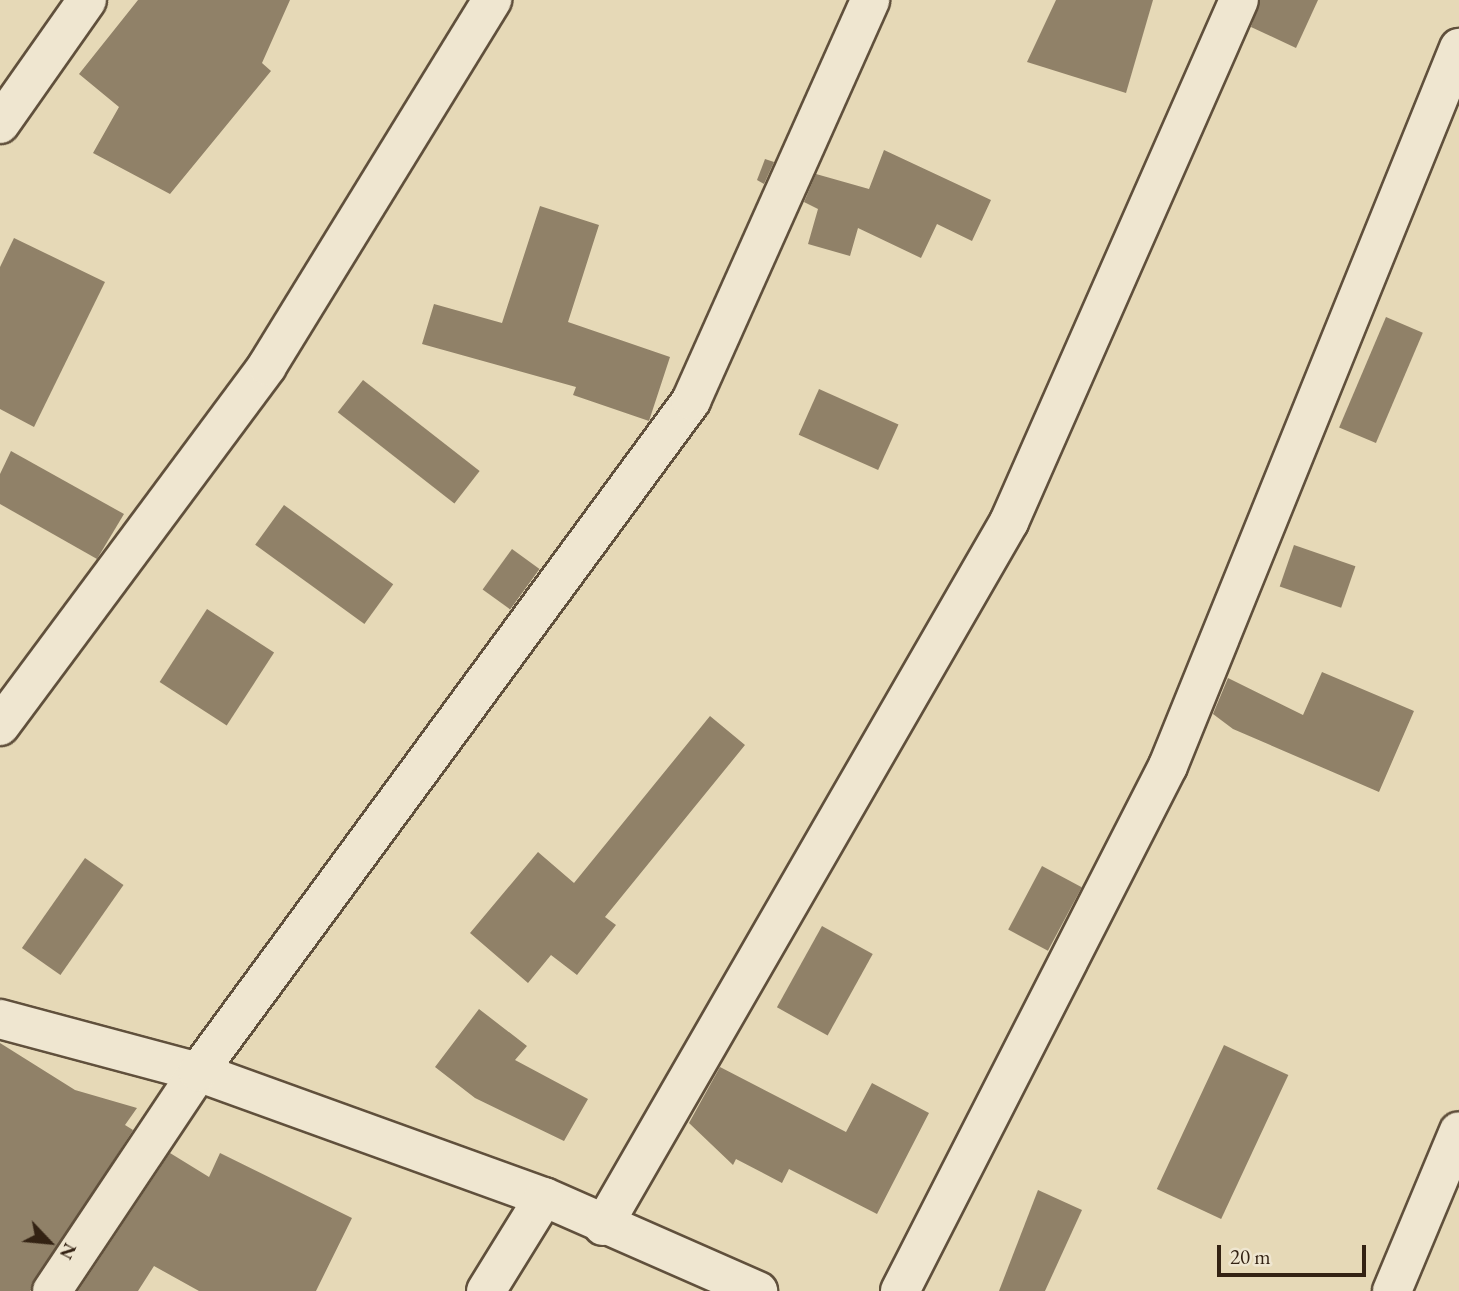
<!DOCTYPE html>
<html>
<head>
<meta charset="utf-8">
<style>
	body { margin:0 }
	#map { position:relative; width:1459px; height:1291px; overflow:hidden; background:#e6d9b7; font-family:"EB Garamond",serif }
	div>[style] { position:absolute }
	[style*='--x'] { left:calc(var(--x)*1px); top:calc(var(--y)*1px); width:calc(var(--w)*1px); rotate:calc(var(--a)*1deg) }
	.building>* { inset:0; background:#908168; transform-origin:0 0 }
	.roads { filter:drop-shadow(2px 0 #60503c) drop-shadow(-2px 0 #60503c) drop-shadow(0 2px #60503c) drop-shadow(0 -2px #60503c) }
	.street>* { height:38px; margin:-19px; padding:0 19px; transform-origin:19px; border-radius:19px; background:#efe6d0 }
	span { translate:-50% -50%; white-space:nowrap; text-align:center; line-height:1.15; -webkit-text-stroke:6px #efe6d0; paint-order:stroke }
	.north { position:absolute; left:14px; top:1207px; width:70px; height:70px; -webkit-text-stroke:5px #efe6d0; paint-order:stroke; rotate:116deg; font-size:19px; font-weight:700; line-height:28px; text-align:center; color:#332213 }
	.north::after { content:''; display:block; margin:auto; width:24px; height:32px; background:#332213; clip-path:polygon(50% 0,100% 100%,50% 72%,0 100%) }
	.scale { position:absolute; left:1217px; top:1245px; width:149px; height:32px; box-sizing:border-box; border:4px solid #332213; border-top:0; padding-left:9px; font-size:21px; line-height:24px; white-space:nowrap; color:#332213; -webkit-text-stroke:5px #efe6d0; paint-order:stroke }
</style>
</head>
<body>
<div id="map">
	<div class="building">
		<div style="clip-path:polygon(138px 0,290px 0,262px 63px,271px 71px,170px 194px,93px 153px,119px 107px,79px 74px)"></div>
		<div style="clip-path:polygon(1056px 0,1153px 0,1126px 93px,1027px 62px)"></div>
		<div style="clip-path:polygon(1260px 0,1318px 0,1296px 48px,1251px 27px)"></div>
		<div style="clip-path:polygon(884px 150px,991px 200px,972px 241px,937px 224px,921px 258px,858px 228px,850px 256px,808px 244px,818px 209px,804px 202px,816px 174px,869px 189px)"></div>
		<div style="clip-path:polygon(765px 159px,774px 162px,764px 184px,757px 180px)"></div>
		<div style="clip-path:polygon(540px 206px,599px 225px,568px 322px,670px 357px,649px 421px,573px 395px,576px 387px,422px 344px,434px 304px,502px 323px)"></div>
		<div style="clip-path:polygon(14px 238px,105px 282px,34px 427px,0 409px,0 267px)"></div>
		<div style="left:1386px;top:317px;width:40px;height:120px;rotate:23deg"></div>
		<div style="left:363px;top:380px;width:148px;height:41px;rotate:38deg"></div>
		<div style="left:819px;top:389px;width:87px;height:50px;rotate:24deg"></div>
		<div style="clip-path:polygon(11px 451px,124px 514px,97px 559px,0 504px,0 474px)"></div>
		<div style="left:284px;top:505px;width:135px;height:49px;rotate:36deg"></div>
		<div style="left:1294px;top:545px;width:65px;height:44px;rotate:19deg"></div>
		<div style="left:512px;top:549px;width:34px;height:50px;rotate:36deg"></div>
		<div style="left:207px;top:609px;width:80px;height:87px;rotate:33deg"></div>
		<div style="clip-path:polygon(1322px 672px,1414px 711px,1379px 792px,1233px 729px,1213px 714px,1228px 678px,1303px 715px)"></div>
		<div style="clip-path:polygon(710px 716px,745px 745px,605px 917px,616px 925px,577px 975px,551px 955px,528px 983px,470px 933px,538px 852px,574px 883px)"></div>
		<div style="left:85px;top:858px;width:47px;height:110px;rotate:35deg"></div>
		<div style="left:1042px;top:866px;width:45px;height:72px;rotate:28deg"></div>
		<div style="left:822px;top:926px;width:58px;height:93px;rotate:29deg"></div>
		<div style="clip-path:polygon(479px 1009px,527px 1046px,515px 1060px,588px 1099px,564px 1141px,475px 1098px,435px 1067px)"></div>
		<div style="clip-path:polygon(0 1043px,75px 1090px,137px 1108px,125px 1125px,133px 1130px,30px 1291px,0 1291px)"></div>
		<div style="left:1224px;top:1045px;width:71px;height:159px;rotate:25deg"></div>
		<div style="clip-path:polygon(720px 1067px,846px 1132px,872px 1083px,929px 1113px,877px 1214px,789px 1169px,782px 1183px,736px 1159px,733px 1165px,689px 1123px)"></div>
		<div style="clip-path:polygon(170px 1153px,209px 1177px,220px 1153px,352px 1218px,316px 1291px,199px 1291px,154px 1266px,138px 1291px,78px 1291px)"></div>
		<div style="clip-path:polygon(1038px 1190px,1082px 1210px,1045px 1291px,999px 1291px)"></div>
	</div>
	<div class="roads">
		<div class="street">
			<div style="--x:0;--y:124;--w:151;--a:-54.9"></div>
			<div style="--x:0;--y:726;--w:448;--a:-53.4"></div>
			<div style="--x:267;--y:366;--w:430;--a:-58.4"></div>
			<div style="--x:0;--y:1019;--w:205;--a:15"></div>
			<div style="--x:198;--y:1072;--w:368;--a:19.9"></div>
			<div style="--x:544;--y:1197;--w:234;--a:23.7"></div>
			<div style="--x:603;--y:1226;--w:813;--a:-60.03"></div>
			<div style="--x:1009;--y:522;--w:570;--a:-66.22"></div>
			<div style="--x:52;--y:1291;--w:263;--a:-56.3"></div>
			<div style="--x:198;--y:1072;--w:833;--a:-53.69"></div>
			<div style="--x:691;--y:401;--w:439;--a:-65.9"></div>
			<div style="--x:486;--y:1291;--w:110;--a:-58.3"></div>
			<div style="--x:900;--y:1291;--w:589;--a:-62.96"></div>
			<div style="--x:1168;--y:766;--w:775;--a:-67.94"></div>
			<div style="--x:1392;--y:1291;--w:173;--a:-67.3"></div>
		</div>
	</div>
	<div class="north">N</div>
	<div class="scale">20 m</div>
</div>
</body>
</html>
